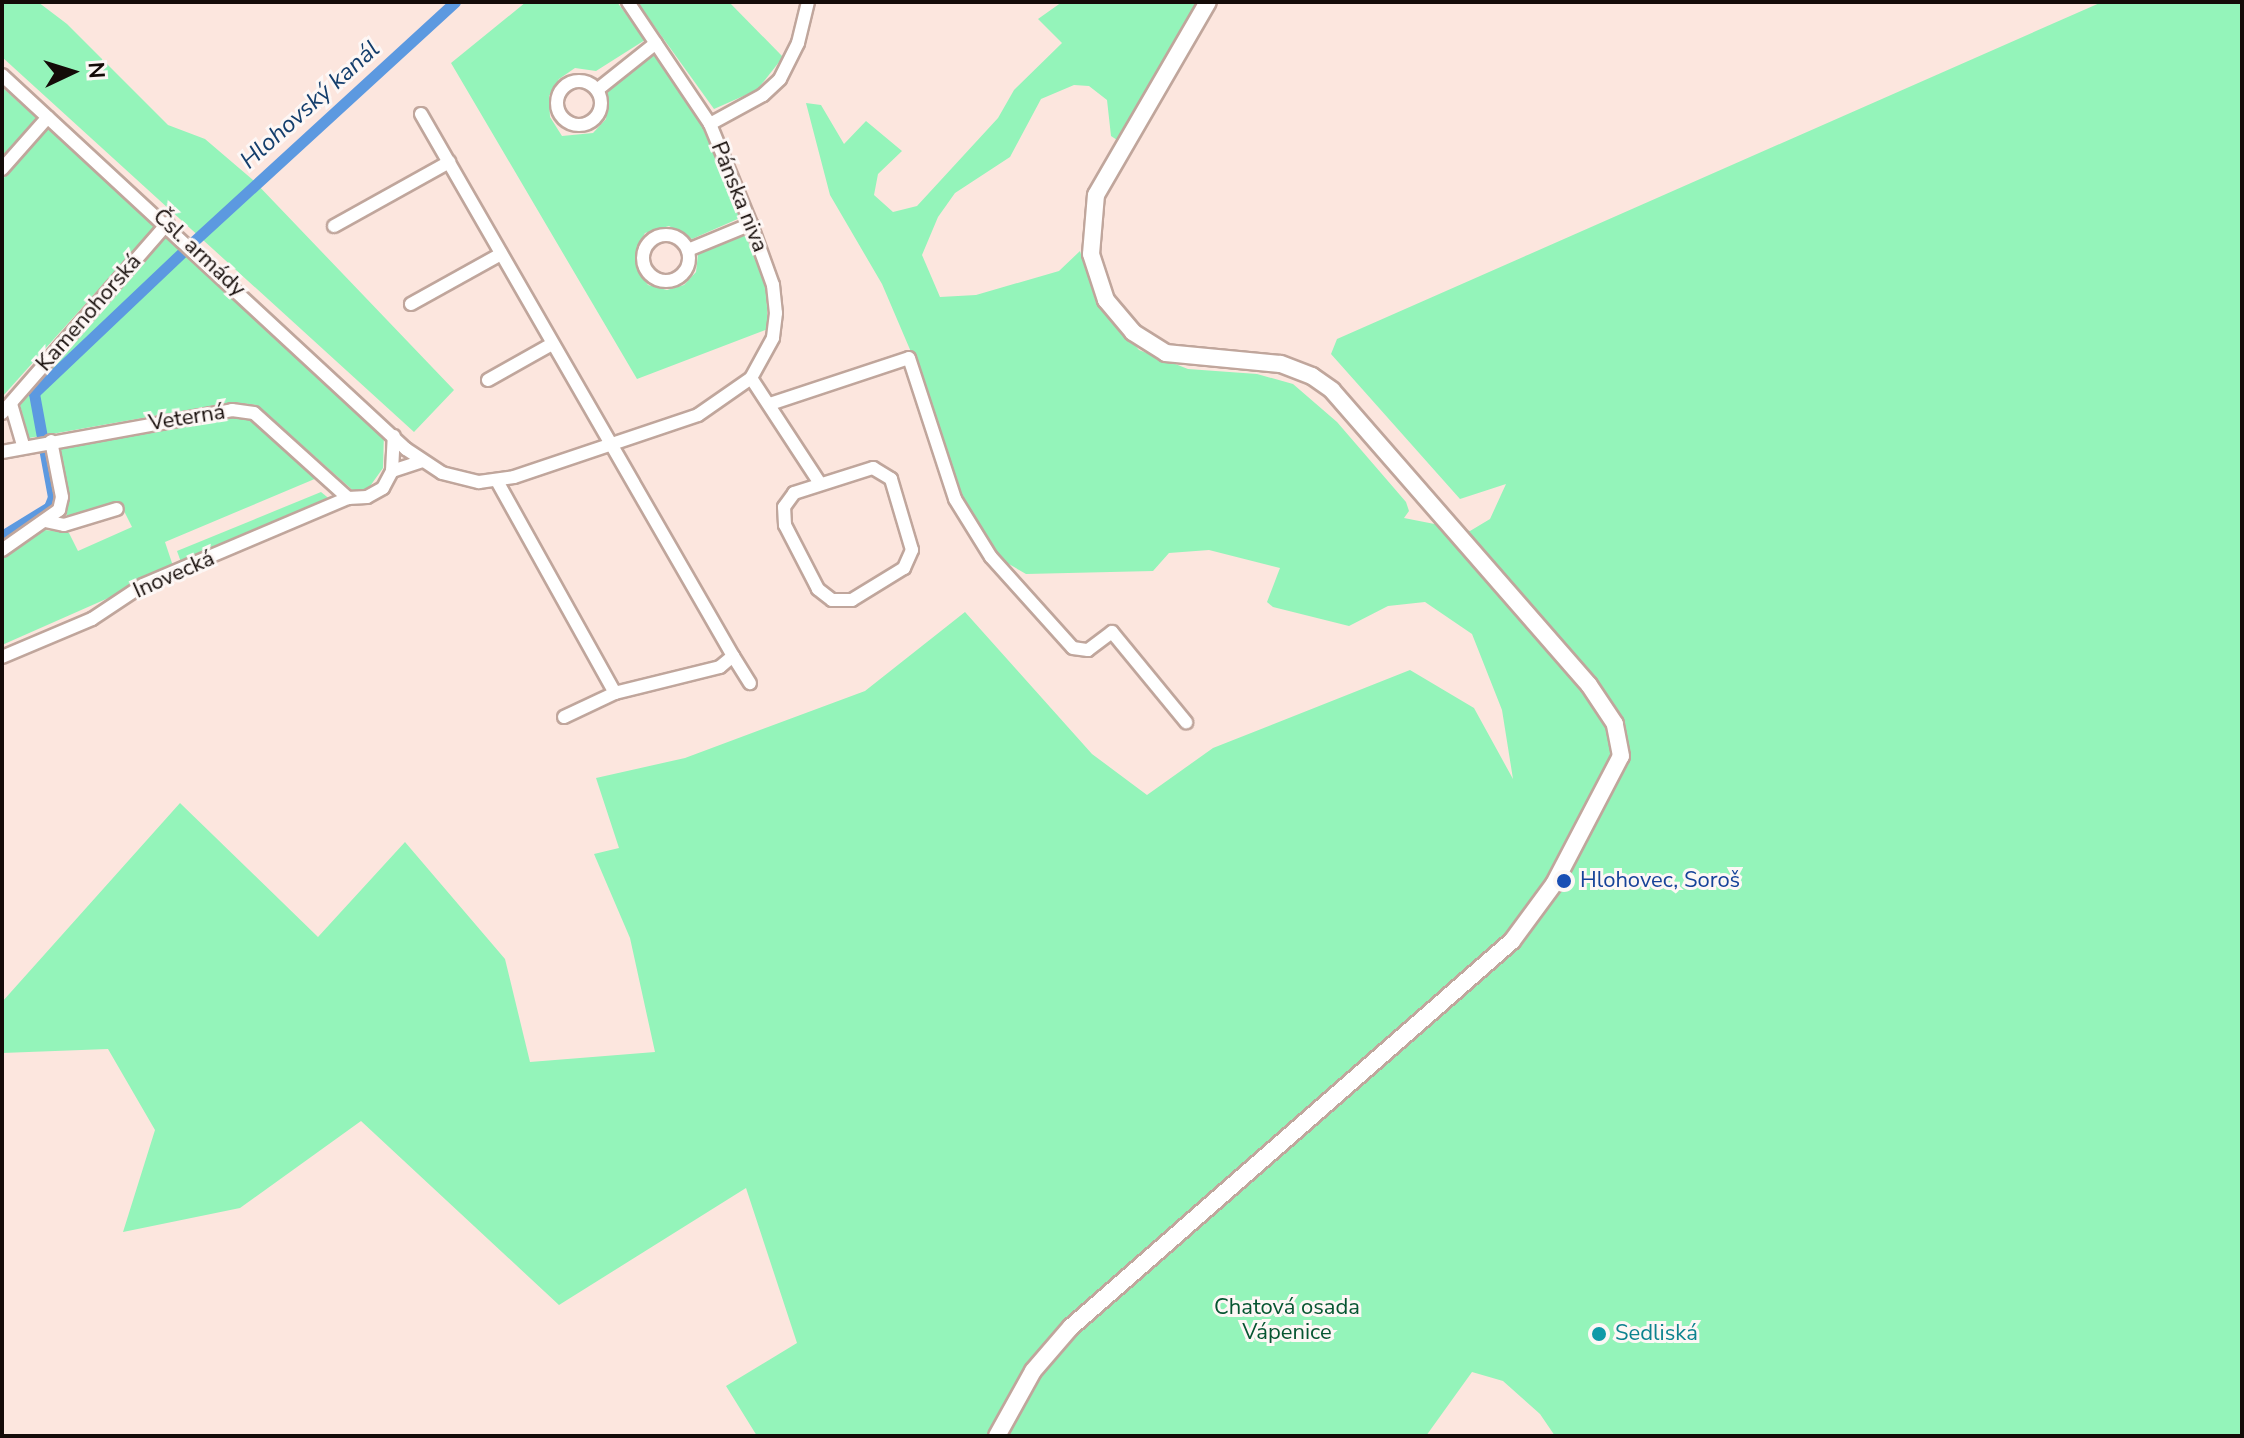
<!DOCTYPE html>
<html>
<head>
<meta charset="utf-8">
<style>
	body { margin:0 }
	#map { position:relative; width:2244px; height:1438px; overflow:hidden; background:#fce6de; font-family:"Nunito Sans",sans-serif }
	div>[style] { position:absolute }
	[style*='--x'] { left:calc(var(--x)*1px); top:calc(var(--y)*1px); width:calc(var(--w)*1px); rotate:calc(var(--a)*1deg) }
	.green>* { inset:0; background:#94f4ba }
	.canal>* { height:11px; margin:-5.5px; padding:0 5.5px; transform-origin:5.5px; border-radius:5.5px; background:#5c99e0 }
	.roads { filter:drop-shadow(2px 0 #c0a69c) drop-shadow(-2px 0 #c0a69c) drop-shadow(0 2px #c0a69c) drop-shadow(0 -2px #c0a69c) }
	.minor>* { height:12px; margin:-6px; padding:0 6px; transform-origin:6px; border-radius:6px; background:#fff }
	.minor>.ring { margin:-6px; padding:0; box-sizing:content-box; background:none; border:12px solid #fff; border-radius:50% }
	.secondary>* { height:16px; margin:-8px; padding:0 8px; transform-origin:8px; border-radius:8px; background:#fff }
	.dots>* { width:22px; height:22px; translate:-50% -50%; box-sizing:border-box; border:4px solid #fdf7f5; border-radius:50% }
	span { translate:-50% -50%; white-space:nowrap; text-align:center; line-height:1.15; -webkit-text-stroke:6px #fdf7f5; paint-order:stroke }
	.street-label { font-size:22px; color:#140b08 }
	.transit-label { font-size:22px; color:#164399 }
	.left { translate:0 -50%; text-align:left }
	.park-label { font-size:22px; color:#065531 }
	.culture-label { font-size:22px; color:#0d838f }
	.water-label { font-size:24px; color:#143e6c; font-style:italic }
	.frame { position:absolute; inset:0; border:4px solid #140b08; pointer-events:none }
	.north { position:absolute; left:32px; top:32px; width:80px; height:80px; -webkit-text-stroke:6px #fdf7f5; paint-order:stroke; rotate:86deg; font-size:22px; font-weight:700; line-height:32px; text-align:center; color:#140b08 }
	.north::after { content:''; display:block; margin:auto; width:28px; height:36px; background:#140b08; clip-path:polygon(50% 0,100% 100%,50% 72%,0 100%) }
</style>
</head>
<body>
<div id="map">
	<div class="green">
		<div style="clip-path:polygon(2px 2px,38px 2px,67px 24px,168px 125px,205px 139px,253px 180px,454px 390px,414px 432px,2px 57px)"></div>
		<div style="clip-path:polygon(526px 2px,617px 2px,645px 40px,596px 71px,575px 68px,559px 79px,549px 96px,550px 117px,562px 136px,593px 133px,606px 119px,608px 91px,654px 55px,702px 126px,740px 218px,692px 239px,669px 226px,645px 233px,636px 250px,639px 272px,648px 285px,667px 290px,684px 285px,696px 272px,698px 254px,747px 234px,766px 286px,768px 329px,637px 379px,451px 63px)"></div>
		<div style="clip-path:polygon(637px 2px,729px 2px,783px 57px,757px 90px,714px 109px)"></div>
		<div style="clip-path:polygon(1062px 2px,1198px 2px,1117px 140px,1111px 136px,1107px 100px,1089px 86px,1074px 85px,1041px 99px,1010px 157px,955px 193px,938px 217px,922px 255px,940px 297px,976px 295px,1059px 271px,1080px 251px,1095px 299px,1139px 350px,1188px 369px,1257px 374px,1293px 384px,1337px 422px,1406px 502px,1409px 511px,1404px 518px,1470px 531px,1490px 519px,1506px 484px,1460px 499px,1331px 354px,1337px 339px,2102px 2px,2242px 2px,2242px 1436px,1555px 1436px,1540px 1414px,1503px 1381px,1472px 1372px,1426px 1436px,757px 1436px,726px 1386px,797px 1343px,746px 1188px,559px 1305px,361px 1121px,240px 1208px,123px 1232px,155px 1130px,108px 1049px,2px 1053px,2px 1002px,180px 803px,318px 937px,405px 842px,505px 959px,530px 1062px,655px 1052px,630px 938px,594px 854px,619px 848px,596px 778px,685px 758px,865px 691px,965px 612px,1092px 754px,1147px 795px,1213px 748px,1410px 670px,1474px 708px,1513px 779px,1502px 710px,1472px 634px,1425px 602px,1388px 606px,1349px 626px,1273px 607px,1267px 602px,1280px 568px,1209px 550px,1169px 553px,1153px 571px,1026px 574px,995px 556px,951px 482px,917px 366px,882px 284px,830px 195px,806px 103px,821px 105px,844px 144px,866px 121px,902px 151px,878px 174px,874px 195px,893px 212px,917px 206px,998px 118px,1014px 90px,1062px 43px,1038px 19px)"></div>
		<div style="clip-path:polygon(2px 87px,36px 118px,2px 157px)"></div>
		<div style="clip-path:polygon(48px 127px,157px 224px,2px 397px,2px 180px)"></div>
		<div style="clip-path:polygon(168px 235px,384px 432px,383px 468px,368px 489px,357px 494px,257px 405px,233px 402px,29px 438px,20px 405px)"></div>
		<div style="clip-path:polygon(231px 417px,253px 419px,266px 428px,317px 478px,165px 542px,174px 569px,2px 645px,2px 558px,45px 530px,69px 533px,78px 551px,132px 527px,119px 501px,67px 517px,58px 446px)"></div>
		<div style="clip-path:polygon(321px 492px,332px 501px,182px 565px,177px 551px)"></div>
	</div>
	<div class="canal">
		<div style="--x:194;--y:241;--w:354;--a:-42.5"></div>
		<div style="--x:2;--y:536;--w:55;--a:-31.7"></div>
		<div style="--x:49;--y:507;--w:11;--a:-68"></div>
		<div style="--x:53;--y:497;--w:106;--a:-100.4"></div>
		<div style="--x:34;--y:393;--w:209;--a:-43.5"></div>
	</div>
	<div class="roads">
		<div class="minor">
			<div style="--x:628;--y:2;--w:147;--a:56.1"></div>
			<div style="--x:710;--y:124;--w:108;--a:67.7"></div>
			<div style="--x:751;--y:224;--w:65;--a:70.2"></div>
			<div style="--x:773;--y:285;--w:28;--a:84"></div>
			<div style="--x:776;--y:313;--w:25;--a:97"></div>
			<div style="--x:773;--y:338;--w:46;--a:118.8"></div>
			<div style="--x:751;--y:378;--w:124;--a:56.8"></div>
			<div style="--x:2;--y:75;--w:551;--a:42.79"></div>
			<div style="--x:406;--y:449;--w:43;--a:33.7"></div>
			<div style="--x:442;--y:473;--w:38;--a:14"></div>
			<div style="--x:479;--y:482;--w:35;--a:-8"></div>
			<div style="--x:514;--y:477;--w:194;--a:-18.6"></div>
			<div style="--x:698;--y:415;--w:65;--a:-34.9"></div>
			<div class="ring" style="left:557px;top:81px;width:32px;height:32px"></div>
			<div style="--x:597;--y:90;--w:75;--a:-38.5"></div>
			<div style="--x:421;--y:114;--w:625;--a:60.07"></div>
			<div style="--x:733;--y:656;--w:17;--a:140"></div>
			<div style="--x:720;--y:667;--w:108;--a:166.1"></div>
			<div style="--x:615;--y:693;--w:243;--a:-119.1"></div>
			<div style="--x:710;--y:124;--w:60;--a:-28.7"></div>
			<div style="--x:763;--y:95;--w:23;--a:-43"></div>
			<div style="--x:780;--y:79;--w:40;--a:-63.4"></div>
			<div style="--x:798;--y:43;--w:42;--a:-76.3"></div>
			<div style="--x:2;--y:169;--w:69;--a:-48.5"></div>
			<div style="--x:334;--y:226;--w:132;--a:-29.1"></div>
			<div class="ring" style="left:643px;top:235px;width:34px;height:34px"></div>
			<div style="--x:688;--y:250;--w:68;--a:-22.4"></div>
			<div style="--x:411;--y:304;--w:103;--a:-29.1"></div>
			<div style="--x:488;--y:380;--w:73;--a:-29.4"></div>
			<div style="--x:11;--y:404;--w:43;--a:73.7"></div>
			<div style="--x:770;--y:404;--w:146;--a:-18.3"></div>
			<div style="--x:909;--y:358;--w:148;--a:71.9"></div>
			<div style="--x:955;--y:499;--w:68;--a:58.2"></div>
			<div style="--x:991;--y:557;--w:122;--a:48"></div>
			<div style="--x:1073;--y:648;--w:15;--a:8"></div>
			<div style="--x:1088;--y:650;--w:30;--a:-37"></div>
			<div style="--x:1112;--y:632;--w:117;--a:50.6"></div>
			<div style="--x:2;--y:413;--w:252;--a:-48.9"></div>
			<div style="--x:2;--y:452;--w:234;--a:-10.3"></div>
			<div style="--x:232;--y:410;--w:22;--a:8"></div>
			<div style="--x:254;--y:413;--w:127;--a:42.1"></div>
			<div style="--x:348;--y:498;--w:19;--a:-3"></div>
			<div style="--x:367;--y:497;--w:18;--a:-29"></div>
			<div style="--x:383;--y:488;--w:19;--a:-62"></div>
			<div style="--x:392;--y:471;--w:35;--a:-87"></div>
			<div style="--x:873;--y:468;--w:21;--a:31"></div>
			<div style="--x:891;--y:479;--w:74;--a:73.5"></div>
			<div style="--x:912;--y:550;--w:20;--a:114"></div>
			<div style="--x:904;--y:568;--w:61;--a:148.4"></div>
			<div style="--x:852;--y:600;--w:20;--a:180"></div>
			<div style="--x:832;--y:600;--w:18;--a:-142"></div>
			<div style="--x:818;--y:589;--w:72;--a:-117.3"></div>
			<div style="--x:785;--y:525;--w:18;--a:-93"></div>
			<div style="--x:784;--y:507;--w:17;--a:-54"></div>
			<div style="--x:794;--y:493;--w:83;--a:-17.6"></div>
			<div style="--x:392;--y:471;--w:32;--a:-18"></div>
			<div style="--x:45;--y:521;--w:19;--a:12"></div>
			<div style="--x:64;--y:525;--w:55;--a:-16.8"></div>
			<div style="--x:2;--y:550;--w:70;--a:-35.1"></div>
			<div style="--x:59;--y:510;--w:13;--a:-77"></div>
			<div style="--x:62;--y:497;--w:57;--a:-101.1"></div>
			<div style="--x:733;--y:656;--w:32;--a:58"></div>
			<div style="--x:2;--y:657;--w:98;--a:-22.9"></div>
			<div style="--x:92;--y:619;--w:61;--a:-33.7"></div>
			<div style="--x:143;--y:585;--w:223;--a:-23"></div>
			<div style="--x:564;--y:717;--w:56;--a:-25.2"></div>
		</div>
		<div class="secondary">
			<div style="--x:997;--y:1436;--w:74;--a:-61"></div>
			<div style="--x:1033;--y:1371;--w:58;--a:-49.2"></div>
			<div style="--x:1071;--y:1327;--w:586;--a:-41.2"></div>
			<div style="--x:1512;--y:941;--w:71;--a:-53.6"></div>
			<div style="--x:1554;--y:884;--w:144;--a:-62.4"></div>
			<div style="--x:1621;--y:756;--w:33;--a:-101"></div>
			<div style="--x:1615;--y:724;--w:47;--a:-123.7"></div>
			<div style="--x:1589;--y:685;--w:391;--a:-131.1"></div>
			<div style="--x:1332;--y:390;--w:24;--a:-145"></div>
			<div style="--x:1312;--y:376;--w:34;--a:-159"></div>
			<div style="--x:1280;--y:364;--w:115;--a:-174.5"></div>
			<div style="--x:1166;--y:353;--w:39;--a:-148"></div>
			<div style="--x:1133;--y:332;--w:42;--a:-130.2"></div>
			<div style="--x:1106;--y:300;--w:48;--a:-108.1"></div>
			<div style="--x:1091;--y:254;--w:59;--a:-85.2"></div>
			<div style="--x:1096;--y:195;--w:223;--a:-59.9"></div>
		</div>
	</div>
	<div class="dots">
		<div style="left:1564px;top:881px;background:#1a4fb4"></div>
		<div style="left:1599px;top:1334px;background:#0f9aa8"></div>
	</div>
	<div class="street-label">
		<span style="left:739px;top:197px;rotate:68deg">Pánska niva</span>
		<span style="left:199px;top:253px;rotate:43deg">Čsl. armády</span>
		<span style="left:89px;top:313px;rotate:-49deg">Kamenohorská</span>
		<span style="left:187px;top:418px;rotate:-9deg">Veterná</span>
		<span style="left:174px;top:575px;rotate:-24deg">Inovecká</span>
	</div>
	<div class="transit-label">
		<span class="left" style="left:1580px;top:881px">Hlohovec, Soroš</span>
	</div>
	<div class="park-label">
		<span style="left:1287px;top:1320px">Chatová osada<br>Vápenice</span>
	</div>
	<div class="culture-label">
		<span class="left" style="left:1615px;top:1334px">Sedliská</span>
	</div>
	<div class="water-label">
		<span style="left:310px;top:105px;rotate:-42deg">Hlohovský kanál</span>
	</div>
	<div class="frame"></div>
	<div class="north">N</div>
</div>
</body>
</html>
